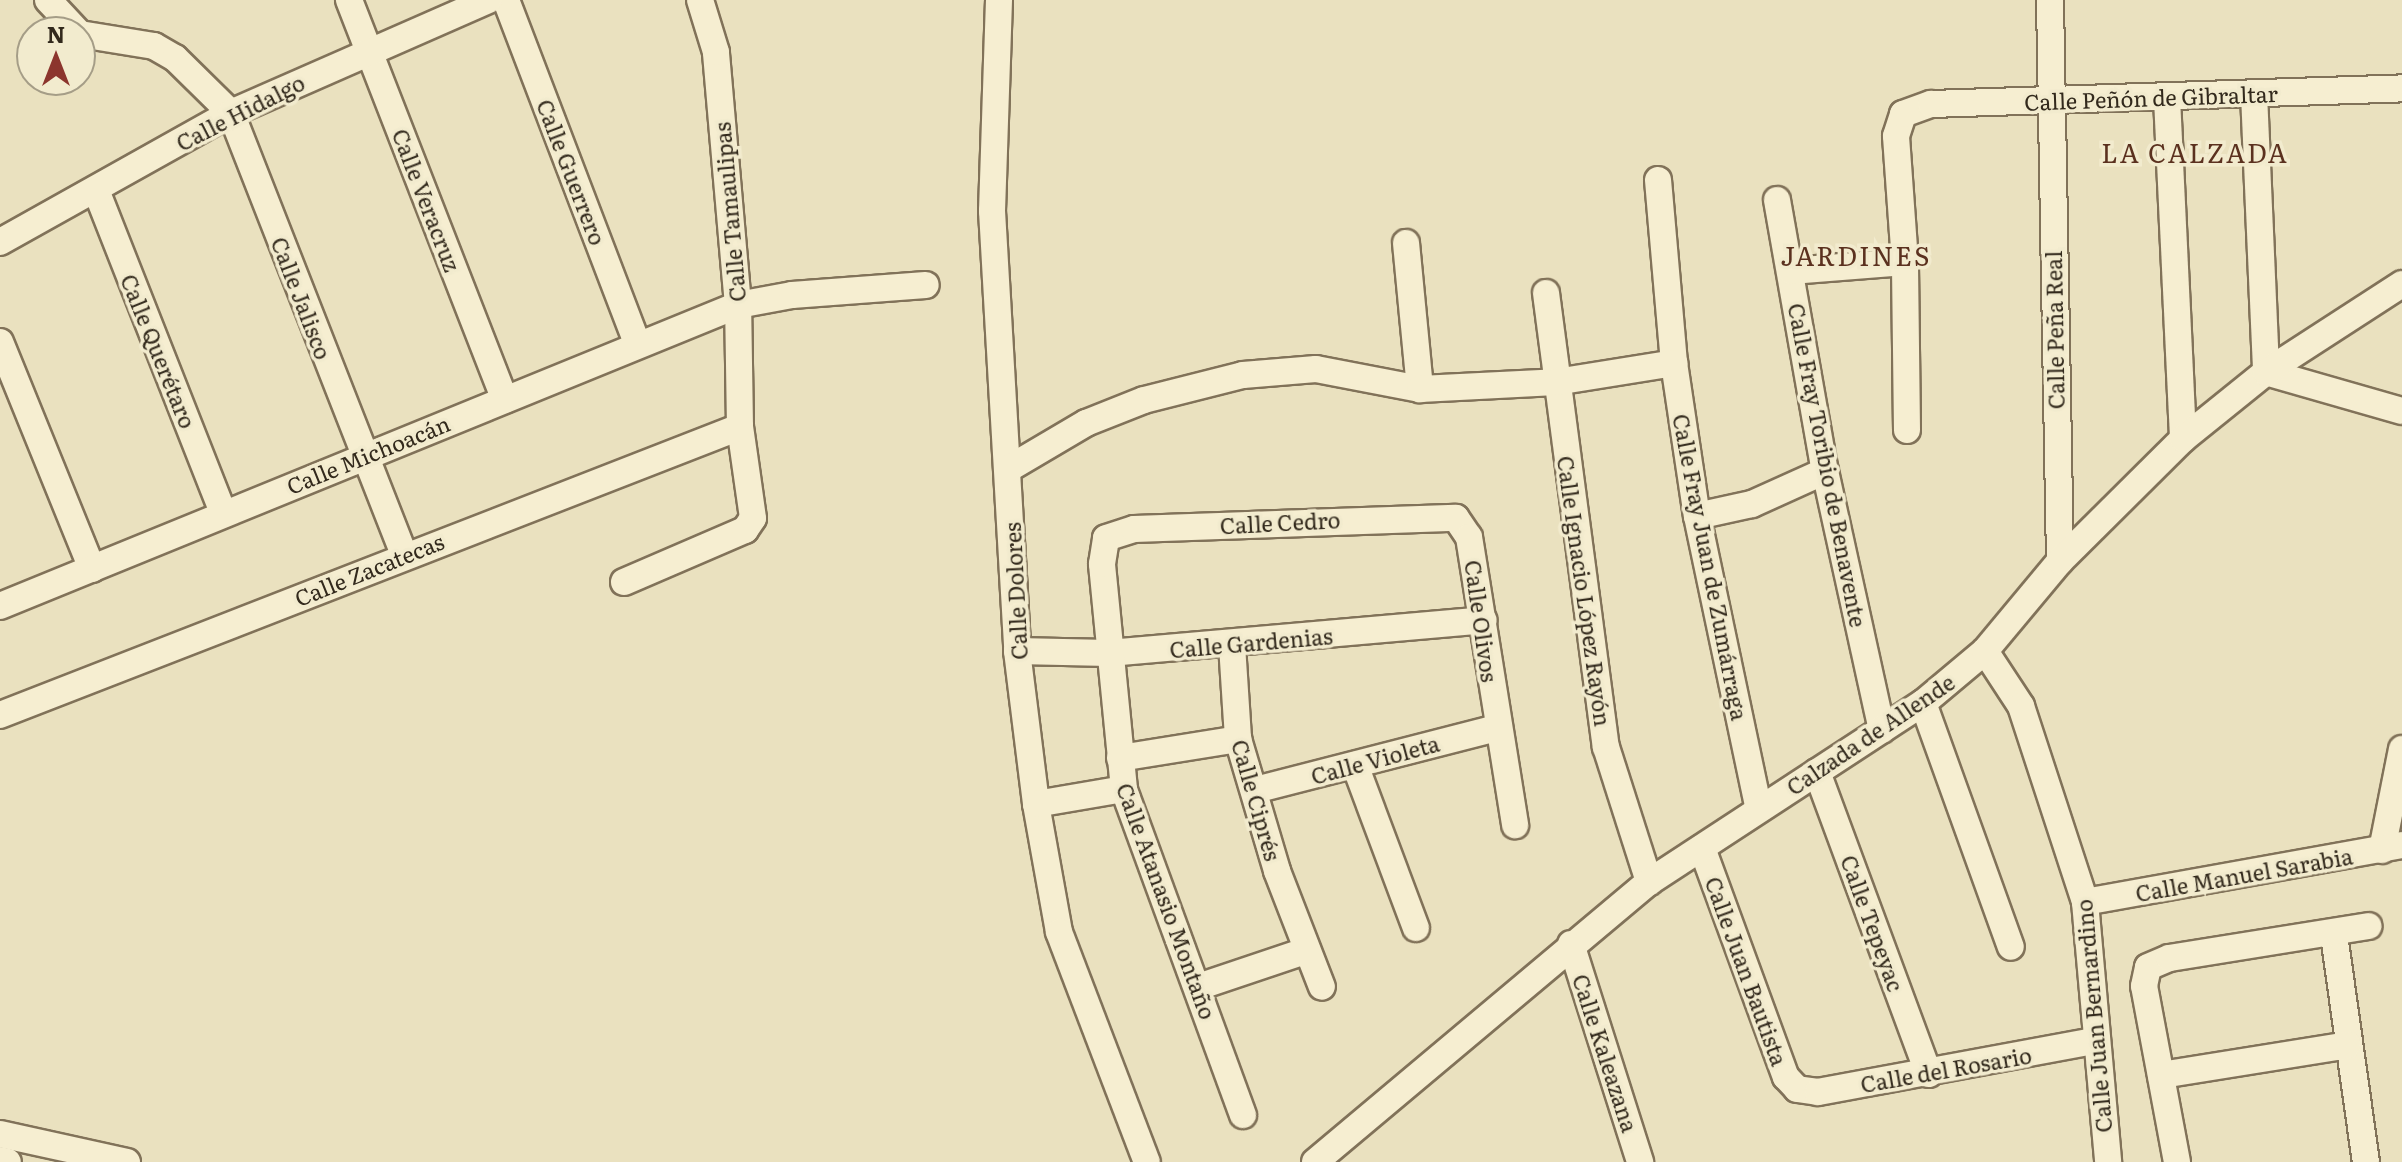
<!DOCTYPE html>
<html>
<head>
<meta charset="utf-8">
<style>
	body { margin:0 }
	#map { position:relative; width:2402px; height:1162px; overflow:hidden; background:#eae1bf; font-family:Literata,serif }
	div>[style] { position:absolute }
	[style*='--x'] { left:calc(var(--x)*1px); top:calc(var(--y)*1px); width:calc(var(--w)*1px); rotate:calc(var(--a)*1deg) }
	.roads { filter:drop-shadow(2px 0 #817259) drop-shadow(-2px 0 #817259) drop-shadow(0 2px #817259) drop-shadow(0 -2px #817259) }
	.minor>* { height:26px; margin:-13px; padding:0 13px; transform-origin:13px; border-radius:13px; background:#f6eed1 }
	span { translate:-50% -50%; white-space:nowrap; text-align:center; line-height:1.15; -webkit-text-stroke:7px #f2ebce; paint-order:stroke }
	.street-label { font-size:22px; color:#32291c }
	.quarter-label { font-size:26px; color:#5b311f; letter-spacing:2px }
	.north { position:absolute; left:16px; top:16px; width:80px; height:80px; box-sizing:border-box; background:#f2ebce; border:2px solid #a59d87; border-radius:50%; rotate:0deg; font-size:22px; font-weight:700; line-height:32px; text-align:center; color:#32291c }
	.north::after { content:''; display:block; margin:auto; width:28px; height:36px; background:#8c352d; clip-path:polygon(50% 0,100% 100%,50% 72%,0 100%) }
</style>
</head>
<body>
<div id="map">
	<div class="roads">
		<div class="minor">
			<div style="--x:48;--y:0;--w:44;--a:46.8"></div>
			<div style="--x:349;--y:0;--w:429;--a:68.7"></div>
			<div style="--x:506;--y:0;--w:369;--a:69.1"></div>
			<div style="--x:999;--y:0;--w:211;--a:91.9"></div>
			<div style="--x:992;--y:211;--w:441;--a:86.7"></div>
			<div style="--x:1017;--y:651;--w:154;--a:82.9"></div>
			<div style="--x:1036;--y:804;--w:130;--a:79.8"></div>
			<div style="--x:1059;--y:932;--w:246;--a:69.1"></div>
			<div style="--x:2050;--y:0;--w:561;--a:88.98"></div>
			<div style="--x:80;--y:34;--w:75;--a:9.2"></div>
			<div style="--x:154;--y:46;--w:24;--a:30"></div>
			<div style="--x:175;--y:58;--w:78;--a:44.5"></div>
			<div style="--x:231;--y:113;--w:475;--a:68.6"></div>
			<div style="--x:2254;--y:94;--w:278;--a:87.5"></div>
			<div style="--x:2266;--y:372;--w:141;--a:16"></div>
			<div style="--x:2167;--y:98;--w:341;--a:87.3"></div>
			<div style="--x:1658;--y:180;--w:184;--a:85"></div>
			<div style="--x:1674;--y:363;--w:155;--a:81.5"></div>
			<div style="--x:1697;--y:516;--w:299;--a:78.1"></div>
			<div style="--x:96;--y:190;--w:346;--a:68.5"></div>
			<div style="--x:1777;--y:200;--w:275;--a:80"></div>
			<div style="--x:1825;--y:471;--w:265;--a:77.6"></div>
			<div style="--x:0;--y:242;--w:265;--a:-29.2"></div>
			<div style="--x:231;--y:113;--w:281;--a:-23.7"></div>
			<div style="--x:1406;--y:243;--w:147;--a:84.5"></div>
			<div style="--x:1791;--y:271;--w:114;--a:-4.5"></div>
			<div style="--x:1546;--y:293;--w:458;--a:82.5"></div>
			<div style="--x:1606;--y:747;--w:142;--a:72.3"></div>
			<div style="--x:0;--y:342;--w:245;--a:67.9"></div>
			<div style="--x:1907;--y:430;--w:168;--a:-90.7"></div>
			<div style="--x:1905;--y:262;--w:126;--a:-94.1"></div>
			<div style="--x:1896;--y:136;--w:23;--a:-72"></div>
			<div style="--x:1903;--y:114;--w:30;--a:-20"></div>
			<div style="--x:1931;--y:104;--w:471;--a:-1.9"></div>
			<div style="--x:1008;--y:469;--w:91;--a:-30.5"></div>
			<div style="--x:1086;--y:423;--w:62;--a:-21.6"></div>
			<div style="--x:1144;--y:400;--w:102;--a:-14.2"></div>
			<div style="--x:1243;--y:375;--w:73;--a:-4.7"></div>
			<div style="--x:1316;--y:369;--w:106;--a:10.9"></div>
			<div style="--x:1420;--y:389;--w:136;--a:-2.9"></div>
			<div style="--x:1556;--y:382;--w:120;--a:-9.1"></div>
			<div style="--x:1697;--y:516;--w:56;--a:-12.3"></div>
			<div style="--x:1752;--y:504;--w:80;--a:-24.3"></div>
			<div style="--x:624;--y:582;--w:132;--a:-23.3"></div>
			<div style="--x:745;--y:530;--w:14;--a:-56"></div>
			<div style="--x:753;--y:518;--w:92;--a:-98.1"></div>
			<div style="--x:740;--y:427;--w:122;--a:-90.9"></div>
			<div style="--x:738;--y:305;--w:254;--a:-95"></div>
			<div style="--x:716;--y:52;--w:54;--a:-107.1"></div>
			<div style="--x:0;--y:606;--w:797;--a:-22.19"></div>
			<div style="--x:738;--y:305;--w:55;--a:-10.5"></div>
			<div style="--x:792;--y:295;--w:134;--a:-4.3"></div>
			<div style="--x:1232;--y:645;--w:94;--a:86.3"></div>
			<div style="--x:1238;--y:739;--w:138;--a:73.5"></div>
			<div style="--x:1277;--y:871;--w:124;--a:68.8"></div>
			<div style="--x:1017;--y:651;--w:92;--a:1.2"></div>
			<div style="--x:1109;--y:653;--w:376;--a:-5"></div>
			<div style="--x:1985;--y:651;--w:66;--a:56.8"></div>
			<div style="--x:2021;--y:706;--w:206;--a:71.9"></div>
			<div style="--x:2085;--y:902;--w:261;--a:84.9"></div>
			<div style="--x:1923;--y:703;--w:259;--a:70.2"></div>
			<div style="--x:0;--y:715;--w:794;--a:-21.27"></div>
			<div style="--x:1120;--y:758;--w:120;--a:-9.1"></div>
			<div style="--x:1355;--y:765;--w:174;--a:69.5"></div>
			<div style="--x:1817;--y:772;--w:322;--a:69.7"></div>
			<div style="--x:1255;--y:790;--w:249;--a:-14.4"></div>
			<div style="--x:1036;--y:804;--w:89;--a:-9.7"></div>
			<div style="--x:1702;--y:848;--w:244;--a:69.9"></div>
			<div style="--x:1786;--y:1077;--w:16;--a:47"></div>
			<div style="--x:1797;--y:1089;--w:21;--a:8"></div>
			<div style="--x:1818;--y:1092;--w:281;--a:-10.5"></div>
			<div style="--x:2382;--y:850;--w:103;--a:-78.8"></div>
			<div style="--x:2085;--y:902;--w:322;--a:-10.2"></div>
			<div style="--x:2334;--y:935;--w:229;--a:82"></div>
			<div style="--x:1571;--y:944;--w:229;--a:72.4"></div>
			<div style="--x:1198;--y:987;--w:113;--a:-18.6"></div>
			<div style="--x:2161;--y:1075;--w:189;--a:-9.1"></div>
			<div style="--x:1243;--y:1115;--w:347;--a:-110.1"></div>
			<div style="--x:1124;--y:789;--w:226;--a:-95.6"></div>
			<div style="--x:1102;--y:564;--w:26;--a:-81"></div>
			<div style="--x:1106;--y:538;--w:29;--a:-18"></div>
			<div style="--x:1134;--y:529;--w:322;--a:-2"></div>
			<div style="--x:1456;--y:518;--w:23;--a:56"></div>
			<div style="--x:1469;--y:537;--w:292;--a:80.9"></div>
			<div style="--x:0;--y:1134;--w:130;--a:12.4"></div>
			<div style="--x:0;--y:1160;--w:8;--a:14"></div>
			<div style="--x:1315;--y:1162;--w:436;--a:-40"></div>
			<div style="--x:1649;--y:882;--w:327;--a:-33.2"></div>
			<div style="--x:1923;--y:703;--w:81;--a:-40"></div>
			<div style="--x:1985;--y:651;--w:117;--a:-50.2"></div>
			<div style="--x:2060;--y:561;--w:173;--a:-44.8"></div>
			<div style="--x:2183;--y:439;--w:107;--a:-38.9"></div>
			<div style="--x:2266;--y:372;--w:162;--a:-32.9"></div>
			<div style="--x:2177;--y:1162;--w:179;--a:-100.6"></div>
			<div style="--x:2144;--y:986;--w:19;--a:-78"></div>
			<div style="--x:2148;--y:967;--w:23;--a:-23"></div>
			<div style="--x:2169;--y:958;--w:202;--a:-9.1"></div>
		</div>
	</div>
	<div class="street-label">
		<span style="left:2151px;top:97px;rotate:-2deg">Calle Peñón de Gibraltar</span>
		<span style="left:240px;top:112px;rotate:-27deg">Calle Hidalgo</span>
		<span style="left:572px;top:172px;rotate:69deg">Calle Guerrero</span>
		<span style="left:427px;top:200px;rotate:69deg">Calle Veracruz</span>
		<span style="left:729px;top:212px;rotate:-95deg">Calle Tamaulipas</span>
		<span style="left:302px;top:298px;rotate:69deg">Calle Jalisco</span>
		<span style="left:2054px;top:330px;rotate:-91deg">Calle Peña Real</span>
		<span style="left:159px;top:351px;rotate:68deg">Calle Querétaro</span>
		<span style="left:368px;top:454px;rotate:-22deg">Calle Michoacán</span>
		<span style="left:1828px;top:465px;rotate:79deg">Calle Fray Toribio de Benavente</span>
		<span style="left:1280px;top:522px;rotate:-3deg">Calle Cedro</span>
		<span style="left:1711px;top:567px;rotate:79deg">Calle Fray Juan de Zumárraga</span>
		<span style="left:369px;top:569px;rotate:-22deg">Calle Zacatecas</span>
		<span style="left:1015px;top:591px;rotate:-93deg">Calle Dolores</span>
		<span style="left:1585px;top:591px;rotate:82deg">Calle Ignacio López Rayón</span>
		<span style="left:1482px;top:621px;rotate:82deg">Calle Olivos</span>
		<span style="left:1251px;top:642px;rotate:-5deg">Calle Gardenias</span>
		<span style="left:1870px;top:734px;rotate:-34deg">Calzada de Allende</span>
		<span style="left:1375px;top:759px;rotate:-15deg">Calle Violeta</span>
		<span style="left:1257px;top:800px;rotate:74deg">Calle Ciprés</span>
		<span style="left:2244px;top:874px;rotate:-10deg">Calle Manuel Sarabia</span>
		<span style="left:1167px;top:901px;rotate:70deg">Calle Atanasio Montaño</span>
		<span style="left:1873px;top:923px;rotate:70deg">Calle Tepeyac</span>
		<span style="left:1747px;top:971px;rotate:70deg">Calle Juan Bautista</span>
		<span style="left:2093px;top:1016px;rotate:-95deg">Calle Juan Bernardino</span>
		<span style="left:1606px;top:1053px;rotate:72deg">Calle Kaleazana</span>
		<span style="left:1946px;top:1069px;rotate:-10deg">Calle del Rosario</span>
	</div>
	<div class="quarter-label">
		<span style="left:2195px;top:152px">LA CALZADA</span>
		<span style="left:1856px;top:255px">JARDINES</span>
	</div>
	<div class="north">N</div>
</div>
</body>
</html>
